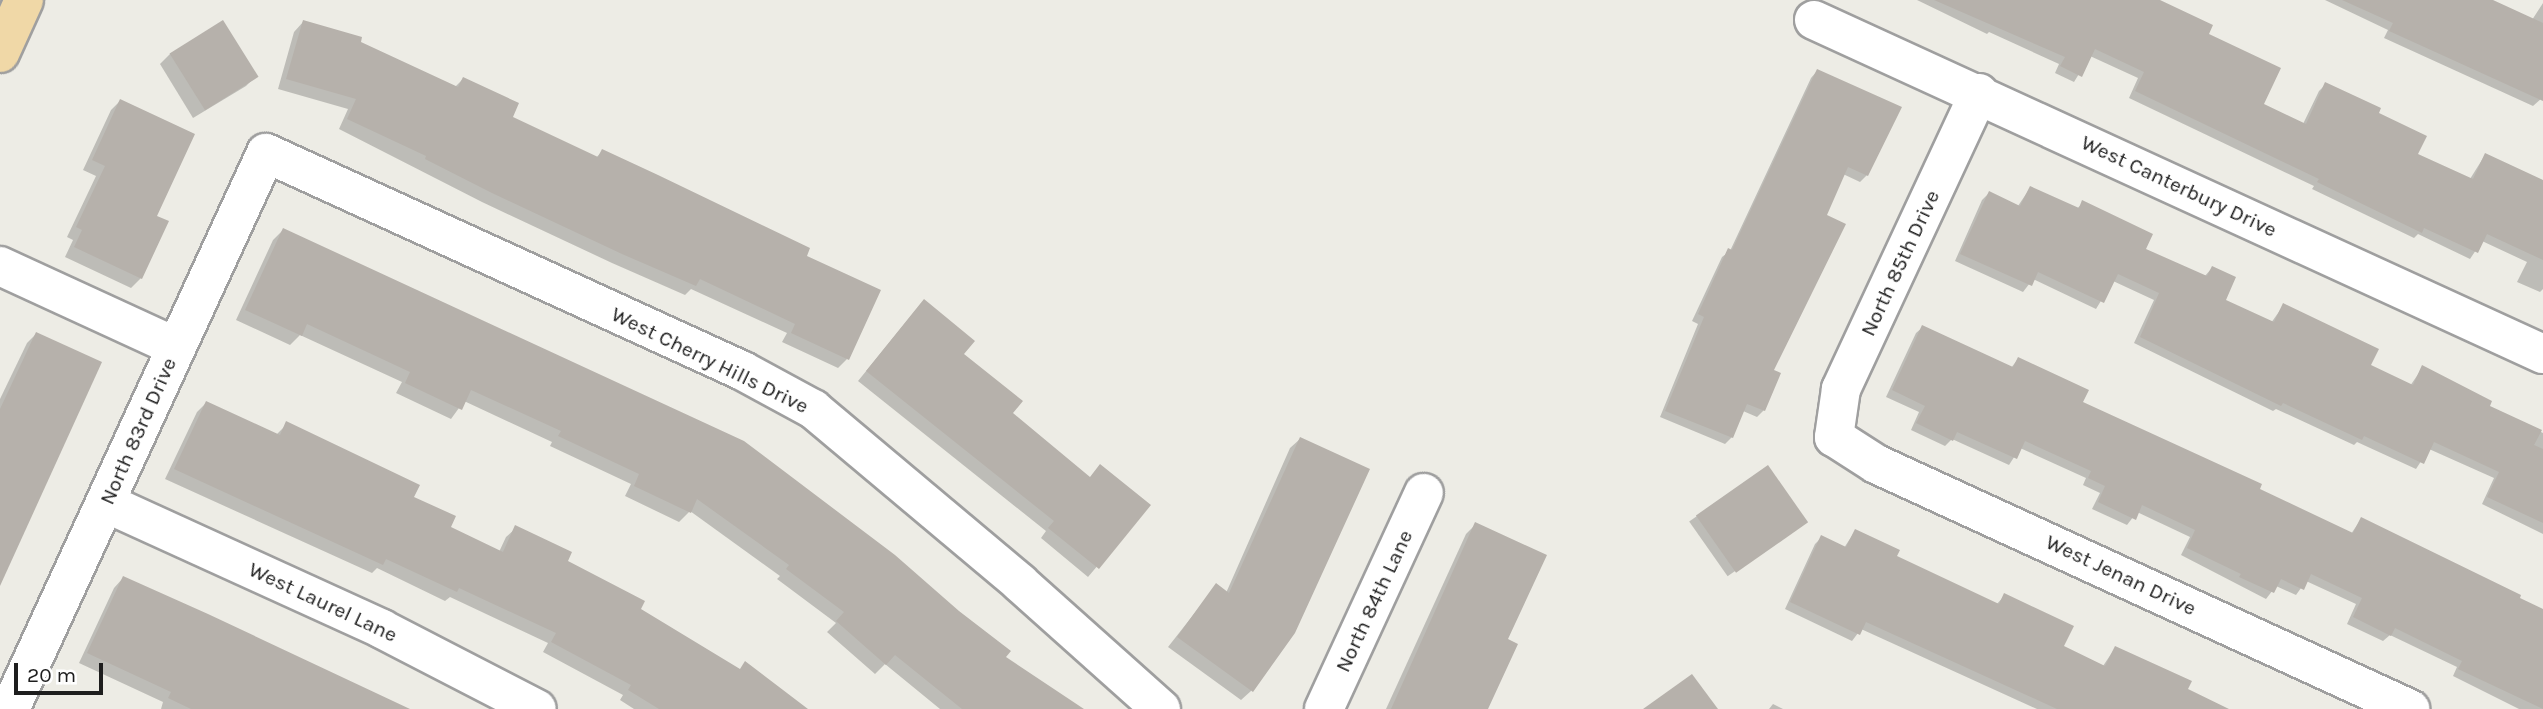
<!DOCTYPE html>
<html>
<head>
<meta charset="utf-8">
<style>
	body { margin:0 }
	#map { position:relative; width:2543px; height:709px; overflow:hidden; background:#edece5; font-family:Karla,sans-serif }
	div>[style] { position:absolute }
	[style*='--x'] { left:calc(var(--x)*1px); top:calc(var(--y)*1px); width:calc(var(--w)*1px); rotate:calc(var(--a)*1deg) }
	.shadow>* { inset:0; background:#0003; transform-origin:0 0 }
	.building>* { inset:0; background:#b6b1ab; transform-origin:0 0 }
	.roads { filter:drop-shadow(2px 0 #9f9f9f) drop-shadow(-2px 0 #9f9f9f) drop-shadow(0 2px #9f9f9f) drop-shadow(0 -2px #9f9f9f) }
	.minor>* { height:38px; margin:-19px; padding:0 19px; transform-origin:19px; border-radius:19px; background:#fff }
	.major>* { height:38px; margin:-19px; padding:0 19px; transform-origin:19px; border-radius:19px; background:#f0d8a7 }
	span { translate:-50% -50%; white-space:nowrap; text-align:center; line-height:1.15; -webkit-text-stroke:5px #fff; paint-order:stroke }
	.street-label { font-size:21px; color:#1e1e1e }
	.scale { position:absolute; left:14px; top:663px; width:89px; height:32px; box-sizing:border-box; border:4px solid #1e1e1e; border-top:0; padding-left:9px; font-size:21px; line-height:24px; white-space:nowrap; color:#1e1e1e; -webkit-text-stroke:5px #fff; paint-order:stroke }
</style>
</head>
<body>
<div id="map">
	<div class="shadow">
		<div style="clip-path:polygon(1917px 0,2156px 0,2206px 35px,2261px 105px,2303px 124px,2319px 91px,2326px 84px,2376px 114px,2416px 154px,2470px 179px,2485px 155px,2543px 183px,2543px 289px,2540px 292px,2517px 282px,2527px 262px,2482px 241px,2470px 259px,2418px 234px,2414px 238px,2312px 189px,2314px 186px,2129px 98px,2138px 78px,2090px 56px,2074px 82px,2055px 73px,2059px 64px,1989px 32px,1987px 34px)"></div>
		<div style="clip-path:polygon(2325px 0,2489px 0,2532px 20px,2543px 3px,2543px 97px,2533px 106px,2384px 38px,2388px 30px)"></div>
		<div style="clip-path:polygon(223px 22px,256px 76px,246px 86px,193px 118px,160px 64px,170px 54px)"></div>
		<div style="clip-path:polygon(303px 22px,359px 43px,455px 87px,463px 79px,511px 118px,596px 158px,602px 151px,805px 256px,847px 359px,838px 368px,782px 342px,787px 333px,691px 289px,685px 295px,612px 263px,482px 202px,339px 129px,348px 109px,278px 89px,294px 32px)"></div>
		<div style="clip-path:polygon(1817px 71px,1867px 175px,1860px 182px,1843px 174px,1825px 215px,1772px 371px,1764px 410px,1757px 417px,1743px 411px,1732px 437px,1725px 444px,1660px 417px,1698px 324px,1692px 321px,1722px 257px,1730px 251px,1811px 78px)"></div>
		<div style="clip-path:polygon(120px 101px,155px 217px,141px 278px,131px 288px,65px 257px,73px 240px,67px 237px,96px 176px,83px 170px,111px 110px)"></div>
		<div style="clip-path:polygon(2030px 188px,2077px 209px,2083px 202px,2144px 250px,2204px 277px,2212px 268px,2223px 301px,2271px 323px,2283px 306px,2369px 366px,2410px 386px,2423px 367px,2487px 407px,2543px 433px,2543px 534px,2482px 504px,2494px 478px,2429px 449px,2416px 469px,2357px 442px,2354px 445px,2276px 409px,2273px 411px,2134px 343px,2154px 300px,2113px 281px,2096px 309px,2033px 279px,2023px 292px,1955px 261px,1982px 200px,1989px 193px,2018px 206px)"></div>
		<div style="clip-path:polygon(283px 230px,1003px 658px,1070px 709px,940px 709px,885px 664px,875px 674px,827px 632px,836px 623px,777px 579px,780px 576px,690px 511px,679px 522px,625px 496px,631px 484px,550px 446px,552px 442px,464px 401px,451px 419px,396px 393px,402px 382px,300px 335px,290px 345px,236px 320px,273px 240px)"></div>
		<div style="clip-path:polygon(915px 311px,962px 355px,1011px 413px,1089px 479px,1148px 506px,1088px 577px,1041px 538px,1046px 531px,858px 381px)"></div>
		<div style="clip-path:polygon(1923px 327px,2011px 368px,2018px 359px,2081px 403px,2257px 490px,2351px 534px,2361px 519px,2543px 611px,2543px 709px,2519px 709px,2453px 676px,2457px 667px,2390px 635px,2383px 641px,2347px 624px,2356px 604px,2306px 581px,2296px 595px,2276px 586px,2266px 599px,2181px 555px,2190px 537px,2137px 512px,2127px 525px,2092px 509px,2100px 493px,2083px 485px,2086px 478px,2020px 448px,2009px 465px,1952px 439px,1945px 446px,1911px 430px,1919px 412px,1886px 397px,1916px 333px)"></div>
		<div style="clip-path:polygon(36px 334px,0 582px,0 399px,27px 343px)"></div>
		<div style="clip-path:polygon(206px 403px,276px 435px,287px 424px,412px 498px,448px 528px,499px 552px,506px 537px,516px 528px,787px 709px,634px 709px,620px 700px,623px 695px,543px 652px,548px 643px,450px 597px,445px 601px,377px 568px,372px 573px,165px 479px,197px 412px)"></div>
		<div style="clip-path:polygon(1300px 439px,1251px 691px,1241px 700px,1168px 647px,1216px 586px,1226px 593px,1290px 448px)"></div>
		<div style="left:1767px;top:467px;width:67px;height:95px;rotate:55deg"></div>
		<div style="clip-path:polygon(1476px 524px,1505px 640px,1483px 709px,1386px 709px,1466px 534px)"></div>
		<div style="clip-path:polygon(1855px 531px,1894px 557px,1996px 605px,2005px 595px,2062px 647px,2103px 666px,2115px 648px,2185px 690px,2225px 709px,2037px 709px,1861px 629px,1852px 641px,1785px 609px,1815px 544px,1822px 537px,1844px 548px)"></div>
		<div style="clip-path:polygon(123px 578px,405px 709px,161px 709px,163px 702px,79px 663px,114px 588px)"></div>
		<div style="clip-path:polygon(1773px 704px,1783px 709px,1769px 709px)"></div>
	</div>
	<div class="building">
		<div style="clip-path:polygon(1934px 0,2160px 0,2213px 25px,2209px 34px,2281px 68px,2264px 104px,2306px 124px,2325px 82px,2381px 108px,2379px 113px,2427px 136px,2418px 154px,2473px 179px,2485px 153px,2543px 180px,2543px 260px,2487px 234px,2478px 253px,2424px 228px,2422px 233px,2317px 182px,2319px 179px,2135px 91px,2144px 72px,2095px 49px,2082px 77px,2060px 66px,2065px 57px)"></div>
		<div style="clip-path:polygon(2342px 0,2493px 0,2543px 23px,2543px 101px,2389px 31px,2393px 23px)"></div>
		<div style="left:223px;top:20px;width:67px;height:63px;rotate:58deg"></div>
		<div style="clip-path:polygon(303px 20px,362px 37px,361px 42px,458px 87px,463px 77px,519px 103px,513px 117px,598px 157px,602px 149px,658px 175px,810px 248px,807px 256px,881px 290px,849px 360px,791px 333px,795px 324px,700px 279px,696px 286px,622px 254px,492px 193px,425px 159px,426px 156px,347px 119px,356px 99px,286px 79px)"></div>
		<div style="clip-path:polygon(1817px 69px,1902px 107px,1868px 176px,1848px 167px,1827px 215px,1846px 224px,1774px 370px,1781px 373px,1765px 411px,1747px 404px,1733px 438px,1665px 411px,1704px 317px,1698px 314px,1728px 248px,1732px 250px)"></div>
		<div style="clip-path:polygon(120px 99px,195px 134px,157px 216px,169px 221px,142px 279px,74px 247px,82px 230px,76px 227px,105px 166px,92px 160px)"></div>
		<div style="clip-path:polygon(2030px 186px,2079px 208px,2082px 200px,2153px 234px,2146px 249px,2207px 276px,2212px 266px,2236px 277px,2226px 300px,2274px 322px,2283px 303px,2379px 349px,2371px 365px,2413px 385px,2422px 365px,2492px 401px,2490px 406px,2542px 430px,2534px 445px,2543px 449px,2543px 523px,2487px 497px,2499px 472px,2434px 442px,2424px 464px,2364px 436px,2362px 440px,2283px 403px,2281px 406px,2140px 337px,2159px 293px,2118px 274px,2104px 303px,2038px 272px,2032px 286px,1960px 254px,1989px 191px,2020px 206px)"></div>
		<div style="clip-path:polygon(283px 228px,744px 441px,895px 555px,959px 611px,1011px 651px,1006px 657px,1084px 709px,962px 709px,895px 655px,886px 665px,836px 621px,844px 612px,786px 569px,789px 565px,697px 499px,691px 513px,634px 486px,639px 474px,558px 436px,561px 431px,471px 390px,462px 410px,405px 383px,410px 372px,307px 324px,302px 336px,245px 310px)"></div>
		<div style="clip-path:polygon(924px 299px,975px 341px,964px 354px,1023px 401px,1013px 413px,1090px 477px,1100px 464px,1151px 505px,1099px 569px,1048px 528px,1054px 521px,866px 371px)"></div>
		<div style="clip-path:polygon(1922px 325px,2013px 367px,2018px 357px,2089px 390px,2083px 402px,2262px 484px,2260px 489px,2353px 533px,2361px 517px,2521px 595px,2520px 598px,2543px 609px,2543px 709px,2458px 669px,2462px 661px,2395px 628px,2391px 636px,2353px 617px,2362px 598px,2311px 574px,2304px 590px,2281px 579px,2274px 593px,2239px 577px,2241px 574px,2187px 548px,2195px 530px,2142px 505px,2136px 520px,2098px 502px,2105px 486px,2088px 478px,2091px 471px,2025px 441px,2017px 459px,1957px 432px,1953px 441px,1916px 423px,1925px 406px,1892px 390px)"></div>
		<div style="clip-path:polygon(36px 332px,102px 362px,0 586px,0 409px)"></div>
		<div style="clip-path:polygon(206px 401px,280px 435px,286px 421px,420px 485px,414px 497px,456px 516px,451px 527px,503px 552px,515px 525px,572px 552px,568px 561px,645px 601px,641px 609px,740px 669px,745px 661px,808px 709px,659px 709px,628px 690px,631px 685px,551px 642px,556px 633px,459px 588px,457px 592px,386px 559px,383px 565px,174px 469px)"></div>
		<div style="clip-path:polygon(1300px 437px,1370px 469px,1295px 633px,1253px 692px,1177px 637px,1216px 583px,1229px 593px)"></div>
		<div style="left:1768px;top:465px;width:70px;height:88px;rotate:55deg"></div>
		<div style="clip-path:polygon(1475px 522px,1547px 555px,1508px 639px,1518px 644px,1488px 709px,1391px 709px)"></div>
		<div style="clip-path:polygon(1855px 529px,1900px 550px,1897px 556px,1999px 604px,2004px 593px,2074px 626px,2064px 646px,2105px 666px,2115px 646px,2192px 681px,2188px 689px,2229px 709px,2057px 709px,1866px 622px,1860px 635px,1790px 602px,1821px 535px,1846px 547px)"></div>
		<div style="clip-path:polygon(123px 576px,208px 614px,410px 709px,191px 709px,168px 698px,171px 692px,87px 653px)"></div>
		<div style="clip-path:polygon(1692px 674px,1718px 709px,1643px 709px)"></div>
	</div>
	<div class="roads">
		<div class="minor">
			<div style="--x:1814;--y:20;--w:802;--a:24.62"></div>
			<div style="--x:1979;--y:93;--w:327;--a:115"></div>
			<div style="--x:1841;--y:389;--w:49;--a:98.3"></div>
			<div style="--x:1834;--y:437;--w:50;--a:32.7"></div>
			<div style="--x:1876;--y:464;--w:588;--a:24.65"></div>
			<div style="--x:0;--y:266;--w:194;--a:24.7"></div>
			<div style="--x:106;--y:503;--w:303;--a:24.5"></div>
			<div style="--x:382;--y:629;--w:174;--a:27.3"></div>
			<div style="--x:10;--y:709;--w:612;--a:-65.28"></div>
			<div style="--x:266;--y:153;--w:524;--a:24.56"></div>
			<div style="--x:743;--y:371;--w:80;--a:28.5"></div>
			<div style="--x:813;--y:409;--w:270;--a:40"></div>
			<div style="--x:1020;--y:583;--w:189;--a:41.8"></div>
			<div style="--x:1324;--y:709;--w:238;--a:-65.2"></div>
		</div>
		<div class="major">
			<div style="--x:0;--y:53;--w:58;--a:-65.6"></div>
		</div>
	</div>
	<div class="street-label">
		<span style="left:2179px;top:186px;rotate:25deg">West Canterbury Drive</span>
		<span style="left:1900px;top:263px;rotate:-65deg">North 85th Drive</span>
		<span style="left:710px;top:360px;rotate:26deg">West Cherry Hills Drive</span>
		<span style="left:138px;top:431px;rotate:-66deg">North 83rd Drive</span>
		<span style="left:2121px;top:575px;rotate:25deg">West Jenan Drive</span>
		<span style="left:1374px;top:601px;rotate:-65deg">North 84th Lane</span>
		<span style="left:323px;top:602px;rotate:25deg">West Laurel Lane</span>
	</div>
	<div class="scale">20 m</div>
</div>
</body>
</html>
